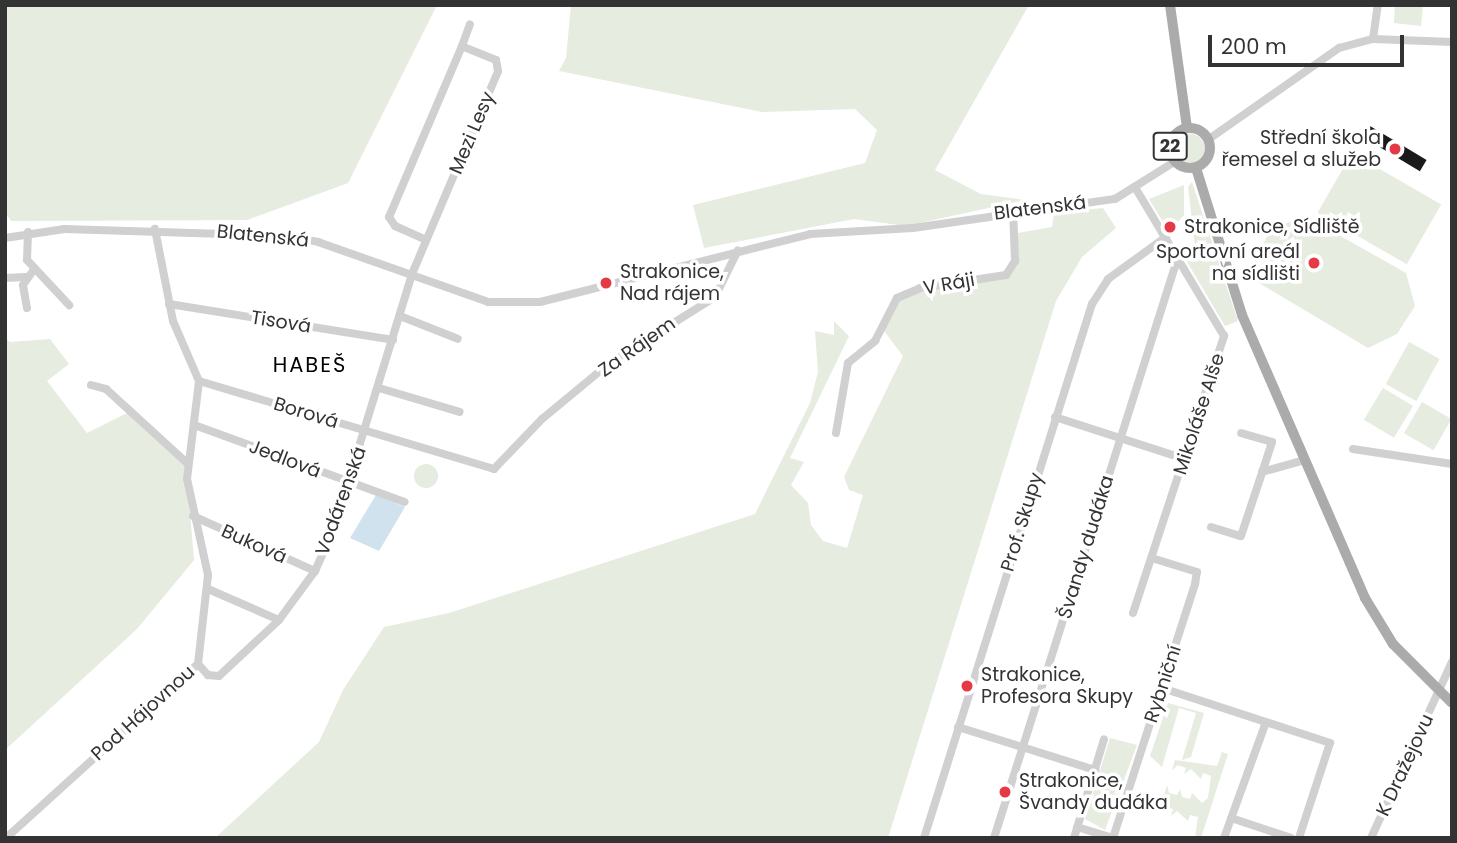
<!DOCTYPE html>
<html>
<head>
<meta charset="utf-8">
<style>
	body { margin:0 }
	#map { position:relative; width:1457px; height:843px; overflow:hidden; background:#fff; font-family:Poppins,sans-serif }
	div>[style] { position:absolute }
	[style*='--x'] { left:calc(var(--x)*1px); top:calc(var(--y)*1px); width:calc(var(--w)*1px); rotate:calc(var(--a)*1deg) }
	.green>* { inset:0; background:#e6ecdf; transform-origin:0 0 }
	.round { border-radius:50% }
	.water>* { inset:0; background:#cfe2ee }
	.building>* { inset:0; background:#1a1a1a; transform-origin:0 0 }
	.minor>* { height:8px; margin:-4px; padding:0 4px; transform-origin:4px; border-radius:4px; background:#d0d0d0 }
	.major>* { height:10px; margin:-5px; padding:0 5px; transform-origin:5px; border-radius:5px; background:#ababab }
	.major>.ring { margin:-5px; padding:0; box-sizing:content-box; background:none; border:10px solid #ababab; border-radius:50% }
	.dots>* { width:19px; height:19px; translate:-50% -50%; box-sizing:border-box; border:4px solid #fff; border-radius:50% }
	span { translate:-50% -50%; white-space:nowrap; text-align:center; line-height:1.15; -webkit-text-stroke:7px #fff; paint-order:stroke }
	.shield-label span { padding:2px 5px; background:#fff; border:2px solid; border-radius:5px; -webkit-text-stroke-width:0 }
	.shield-label { font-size:18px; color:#333; font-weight:700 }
	.street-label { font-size:19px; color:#333 }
	.poi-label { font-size:19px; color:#333 }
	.right { translate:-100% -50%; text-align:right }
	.left { translate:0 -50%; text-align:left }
	.neighbourhood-label { font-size:21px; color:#000; letter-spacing:2px }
	.frame { position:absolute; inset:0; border:7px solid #333; pointer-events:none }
	.scale { position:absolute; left:1208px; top:35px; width:196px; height:32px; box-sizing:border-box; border:4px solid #333; border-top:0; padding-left:9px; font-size:21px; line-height:24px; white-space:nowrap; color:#333; -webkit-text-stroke:5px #fff; paint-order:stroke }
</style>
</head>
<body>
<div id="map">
	<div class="green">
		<div style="clip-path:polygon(5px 5px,437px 5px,348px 183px,247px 220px,11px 221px,5px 212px)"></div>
		<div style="clip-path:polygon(571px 5px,1029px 5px,935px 170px,981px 194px,1025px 200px,906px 226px,854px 219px,704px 248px,693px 205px,865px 163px,877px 130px,855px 109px,762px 112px,559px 71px,566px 58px)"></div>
		<div style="clip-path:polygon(1395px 5px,1423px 5px,1421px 26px,1394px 23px)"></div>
		<div class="round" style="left:1175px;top:134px;width:30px;height:30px"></div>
		<div style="left:1352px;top:153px;width:103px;height:69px;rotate:30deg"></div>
		<div style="clip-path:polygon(1192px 182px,1238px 321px,1225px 326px,1186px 260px,1195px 246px,1188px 187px)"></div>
		<div style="clip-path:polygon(1184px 185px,1184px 215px,1177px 223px,1163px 222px,1149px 199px)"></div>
		<div style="clip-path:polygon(1103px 208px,1116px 228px,1082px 257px,1056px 301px,888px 838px,215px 838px,319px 742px,343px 690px,384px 627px,449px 613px,755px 514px,810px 403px,818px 372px,815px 331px,834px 335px,834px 321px,849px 336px,790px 458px,804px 462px,791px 485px,808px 503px,811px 525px,823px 541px,847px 548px,863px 495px,849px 490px,844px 477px,903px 356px,884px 331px,899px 295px,1001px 277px,1016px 266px,1017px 226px,1018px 233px,1052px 227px,1054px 213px)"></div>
		<div style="clip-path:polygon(1305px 216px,1406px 273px,1415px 306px,1397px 334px,1368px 348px,1254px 280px,1258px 274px,1264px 276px,1260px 252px,1270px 229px)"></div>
		<div style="clip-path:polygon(5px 338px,10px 342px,50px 339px,69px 364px,47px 381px,87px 433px,131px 411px,186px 466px,194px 560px,137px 629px,5px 750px)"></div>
		<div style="left:1409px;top:342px;width:35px;height:48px;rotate:29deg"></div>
		<div style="left:1383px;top:388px;width:35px;height:37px;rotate:31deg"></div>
		<div style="left:1422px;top:402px;width:34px;height:36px;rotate:30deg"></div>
		<div class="round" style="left:414px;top:464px;width:24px;height:24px"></div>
		<div style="clip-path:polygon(1168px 703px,1204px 713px,1191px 757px,1182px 760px,1196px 713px,1179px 708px,1162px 767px,1150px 756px)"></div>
		<div style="clip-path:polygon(1110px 738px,1137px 745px,1105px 830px,1085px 819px)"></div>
		<div style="clip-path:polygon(1222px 752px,1228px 754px,1201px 838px,1195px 838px,1198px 817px,1190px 815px,1188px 821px,1177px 811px,1171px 816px,1173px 809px,1165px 807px,1159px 812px,1167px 785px,1169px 793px,1177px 795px,1180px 789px,1182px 797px,1190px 799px,1192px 793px,1202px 803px,1208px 798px,1211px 776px,1203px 773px,1201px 779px,1191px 769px,1184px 774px,1186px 768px,1178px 765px,1172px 770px,1175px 760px,1217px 766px)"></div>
	</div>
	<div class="water">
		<div style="clip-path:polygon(376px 495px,405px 507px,379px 551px,350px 538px)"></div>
	</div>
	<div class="building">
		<div style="left:1370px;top:126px;width:66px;height:13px;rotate:31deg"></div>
	</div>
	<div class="minor">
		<div style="--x:1373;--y:39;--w:34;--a:-82"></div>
		<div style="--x:462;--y:46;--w:23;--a:-70"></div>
		<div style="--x:1156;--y:136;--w:16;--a:18"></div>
		<div style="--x:1209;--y:139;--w:159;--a:-35"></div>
		<div style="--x:1339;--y:48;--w:35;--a:-15"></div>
		<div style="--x:1373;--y:39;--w:79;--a:2.2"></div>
		<div style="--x:28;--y:232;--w:28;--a:92"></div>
		<div style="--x:27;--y:260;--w:62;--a:47"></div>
		<div style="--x:5;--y:238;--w:60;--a:-8.7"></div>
		<div style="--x:64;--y:229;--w:221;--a:1.8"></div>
		<div style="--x:285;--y:236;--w:34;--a:10"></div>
		<div style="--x:318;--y:242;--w:180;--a:19.4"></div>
		<div style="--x:488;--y:302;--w:52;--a:0"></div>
		<div style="--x:540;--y:302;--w:278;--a:-14.1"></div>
		<div style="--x:810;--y:234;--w:103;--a:-3.3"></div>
		<div style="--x:913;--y:228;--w:204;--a:-8.2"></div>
		<div style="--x:1115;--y:199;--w:70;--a:-32.1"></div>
		<div style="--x:5;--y:278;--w:21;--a:-3"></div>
		<div style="--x:169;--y:304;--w:227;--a:9.1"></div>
		<div style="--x:27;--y:308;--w:23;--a:-100"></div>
		<div style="--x:23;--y:285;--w:19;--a:-55"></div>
		<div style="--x:400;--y:316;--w:62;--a:21.6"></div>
		<div style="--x:199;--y:381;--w:308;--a:16.6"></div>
		<div style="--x:494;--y:469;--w:69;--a:-46.2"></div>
		<div style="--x:542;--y:419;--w:89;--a:-39.6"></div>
		<div style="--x:611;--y:362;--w:123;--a:-32"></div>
		<div style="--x:715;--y:297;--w:52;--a:-63.9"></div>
		<div style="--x:91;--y:385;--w:16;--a:15"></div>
		<div style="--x:106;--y:389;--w:111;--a:42.4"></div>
		<div style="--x:379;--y:388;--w:84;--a:16.5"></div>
		<div style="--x:1055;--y:417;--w:137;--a:17.9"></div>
		<div style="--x:197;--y:426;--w:221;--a:20.1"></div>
		<div style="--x:836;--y:433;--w:71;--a:-80.3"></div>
		<div style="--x:848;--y:363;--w:35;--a:-39"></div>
		<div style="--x:875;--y:341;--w:48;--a:-62.9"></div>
		<div style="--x:897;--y:298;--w:25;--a:-23"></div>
		<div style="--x:920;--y:288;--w:87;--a:-8.6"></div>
		<div style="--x:1006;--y:275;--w:17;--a:-57"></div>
		<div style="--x:1015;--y:261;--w:51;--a:-92.2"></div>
		<div style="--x:1353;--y:449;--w:100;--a:8.6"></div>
		<div style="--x:1262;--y:472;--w:45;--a:-15.6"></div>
		<div style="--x:193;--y:516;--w:134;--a:24.3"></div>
		<div style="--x:1211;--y:527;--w:31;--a:17"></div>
		<div style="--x:1241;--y:536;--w:60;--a:-71.6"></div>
		<div style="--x:1260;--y:479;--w:39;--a:-72"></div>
		<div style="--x:1272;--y:442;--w:32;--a:-164"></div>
		<div style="--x:208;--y:589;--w:77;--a:23.6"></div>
		<div style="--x:1133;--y:613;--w:292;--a:-71.8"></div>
		<div style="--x:1224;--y:336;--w:171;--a:-120.9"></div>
		<div style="--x:198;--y:664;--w:15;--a:48"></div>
		<div style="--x:208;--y:675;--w:11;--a:5"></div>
		<div style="--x:219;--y:676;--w:82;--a:-43"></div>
		<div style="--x:279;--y:620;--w:61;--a:-53.7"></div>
		<div style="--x:315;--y:571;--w:44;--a:-65.8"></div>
		<div style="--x:333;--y:531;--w:269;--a:-72.9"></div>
		<div style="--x:412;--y:274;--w:220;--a:-67"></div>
		<div style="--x:498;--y:71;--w:11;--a:-100"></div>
		<div style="--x:496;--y:60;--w:37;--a:-158"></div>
		<div style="--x:462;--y:46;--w:186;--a:113.1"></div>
		<div style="--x:389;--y:217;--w:11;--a:56"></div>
		<div style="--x:395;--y:226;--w:34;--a:24"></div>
		<div style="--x:1162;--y:688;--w:177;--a:18.1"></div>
		<div style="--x:1330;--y:743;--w:100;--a:108.1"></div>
		<div style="--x:958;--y:727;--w:144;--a:17.4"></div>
		<div style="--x:1231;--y:818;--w:63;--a:18.4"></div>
		<div style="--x:1077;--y:827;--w:37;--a:17"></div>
		<div style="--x:6;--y:838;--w:259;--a:-42.2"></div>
		<div style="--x:198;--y:664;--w:90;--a:-83.6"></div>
		<div style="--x:208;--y:575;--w:98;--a:-102.3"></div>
		<div style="--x:187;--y:479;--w:99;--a:-83"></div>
		<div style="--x:199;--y:381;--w:65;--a:-113.4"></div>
		<div style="--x:173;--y:321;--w:94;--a:-101.1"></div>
		<div style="--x:924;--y:838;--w:560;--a:-72.54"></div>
		<div style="--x:1092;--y:304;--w:30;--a:-57"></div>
		<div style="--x:1108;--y:279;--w:72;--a:-35.9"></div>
		<div style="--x:994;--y:838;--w:609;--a:-72.43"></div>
		<div style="--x:1074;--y:838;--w:103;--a:-73.1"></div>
		<div style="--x:1113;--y:838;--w:267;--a:-72.1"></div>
		<div style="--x:1195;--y:584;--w:12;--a:-81"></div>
		<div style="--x:1197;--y:572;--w:44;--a:-162.8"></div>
		<div style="--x:1224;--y:838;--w:123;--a:-70.1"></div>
		<div style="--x:1371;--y:838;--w:194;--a:-65.3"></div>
	</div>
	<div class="major">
		<div style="--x:1170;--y:5;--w:124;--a:82.1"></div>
		<div class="ring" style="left:1170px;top:128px;width:30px;height:30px"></div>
		<div style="--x:1196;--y:168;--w:154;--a:72.6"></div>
		<div style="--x:1242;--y:315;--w:309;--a:66.5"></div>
		<div style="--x:1365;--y:598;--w:54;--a:58.7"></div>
		<div style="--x:1393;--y:644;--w:83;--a:45"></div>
	</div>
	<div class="dots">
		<div style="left:1395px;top:149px;background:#e63946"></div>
		<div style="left:1170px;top:227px;background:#e63946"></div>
		<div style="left:1314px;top:263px;background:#e63946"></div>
		<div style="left:606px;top:283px;background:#e63946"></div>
		<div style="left:967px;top:686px;background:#e63946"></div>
		<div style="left:1005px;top:792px;background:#e63946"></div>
	</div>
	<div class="shield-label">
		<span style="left:1170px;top:146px">22</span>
	</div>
	<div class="street-label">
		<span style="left:472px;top:133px;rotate:-67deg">Mezi Lesy</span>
		<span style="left:1040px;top:208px;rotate:-7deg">Blatenská</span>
		<span style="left:263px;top:236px;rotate:6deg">Blatenská</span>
		<span style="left:949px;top:284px;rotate:-10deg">V Ráji</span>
		<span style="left:281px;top:322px;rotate:9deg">Tisová</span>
		<span style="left:637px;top:347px;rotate:-35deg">Za Rájem</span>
		<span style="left:306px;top:413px;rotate:17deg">Borová</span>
		<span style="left:1199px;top:414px;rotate:-72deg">Mikoláše Alše</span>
		<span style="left:285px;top:459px;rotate:21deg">Jedlová</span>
		<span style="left:341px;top:501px;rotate:-70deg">Vodárenská</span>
		<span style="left:1022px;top:522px;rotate:-73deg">Prof. Skupy</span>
		<span style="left:254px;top:544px;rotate:24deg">Buková</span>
		<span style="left:1086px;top:547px;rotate:-73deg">Švandy dudáka</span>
		<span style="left:1163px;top:684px;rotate:-72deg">Rybniční</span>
		<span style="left:143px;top:713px;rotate:-42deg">Pod Hájovnou</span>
		<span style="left:1405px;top:765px;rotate:-65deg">K Dražejovu</span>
	</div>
	<div class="poi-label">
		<span class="right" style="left:1381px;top:149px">Střední škola<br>řemesel a služeb</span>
		<span class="left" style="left:1184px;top:227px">Strakonice, Sídliště</span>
		<span class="right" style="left:1300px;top:263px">Sportovní areál<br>na sídlišti</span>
		<span class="left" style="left:620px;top:283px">Strakonice,<br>Nad rájem</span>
		<span class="left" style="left:981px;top:686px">Strakonice,<br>Profesora Skupy</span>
		<span class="left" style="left:1019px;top:792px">Strakonice,<br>Švandy dudáka</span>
	</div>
	<div class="neighbourhood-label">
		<span style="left:310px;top:365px">HABEŠ</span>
	</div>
	<div class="frame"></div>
	<div class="scale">200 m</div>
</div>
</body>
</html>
